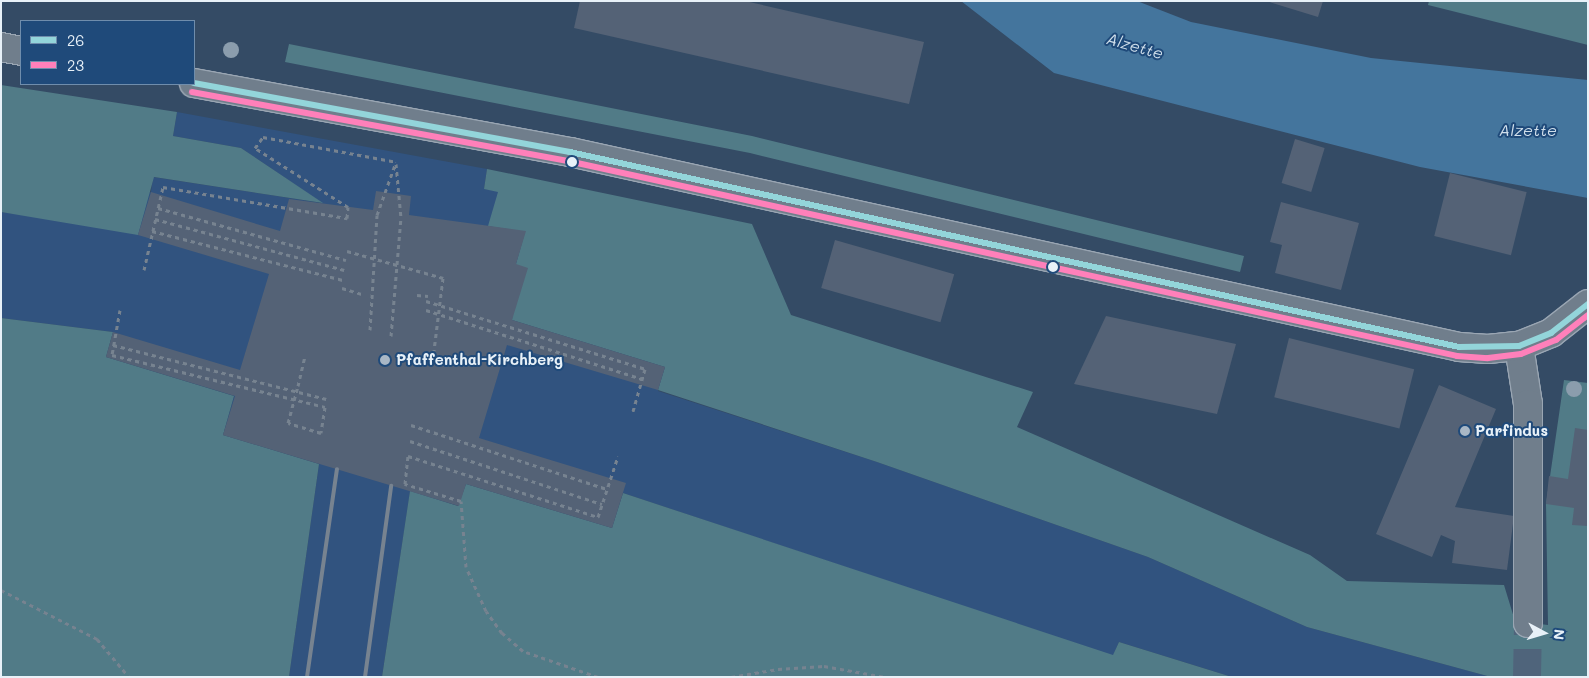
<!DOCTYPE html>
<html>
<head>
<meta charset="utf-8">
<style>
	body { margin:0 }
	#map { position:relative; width:1589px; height:678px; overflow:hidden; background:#344b65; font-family:Mali,sans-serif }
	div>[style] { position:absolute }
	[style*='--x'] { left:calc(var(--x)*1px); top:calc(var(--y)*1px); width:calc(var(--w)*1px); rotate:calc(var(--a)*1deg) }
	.built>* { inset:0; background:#31537f }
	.green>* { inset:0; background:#517b87 }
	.water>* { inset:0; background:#44759d }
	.building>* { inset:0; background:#546276; transform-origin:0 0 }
	.minor-tunnel>* { height:28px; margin-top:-14px; transform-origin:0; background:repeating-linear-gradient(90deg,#4f647b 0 28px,transparent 0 42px) }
	.path>* { height:3px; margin-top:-1.5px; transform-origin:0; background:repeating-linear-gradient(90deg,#778390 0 4px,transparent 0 8px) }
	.roads { filter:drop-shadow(1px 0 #9aa6b3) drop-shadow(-1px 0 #9aa6b3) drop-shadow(0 1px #9aa6b3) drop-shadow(0 -1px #9aa6b3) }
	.minor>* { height:28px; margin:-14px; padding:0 14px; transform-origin:14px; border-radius:14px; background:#707e8c }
	.major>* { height:28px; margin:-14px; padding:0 14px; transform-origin:14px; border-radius:14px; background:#707e8c }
	.rail>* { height:4px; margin:-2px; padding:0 2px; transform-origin:2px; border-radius:2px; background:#778390 }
	.bus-1>* { height:6px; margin:-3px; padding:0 3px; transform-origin:3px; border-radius:3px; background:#93d5da }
	.bus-2>* { height:6px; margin:-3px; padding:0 3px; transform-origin:3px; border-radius:3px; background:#ff80ba }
	.trees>* { width:16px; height:16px; margin:-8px; border-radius:50%; background:#8b9dad }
	.dots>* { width:14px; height:14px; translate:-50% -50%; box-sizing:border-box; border:2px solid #1f4a7a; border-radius:50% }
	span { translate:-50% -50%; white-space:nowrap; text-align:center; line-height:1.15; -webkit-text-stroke:4px #1f4a7a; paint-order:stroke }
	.poi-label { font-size:15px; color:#e8f1f8; font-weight:700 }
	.left { translate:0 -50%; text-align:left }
	.water-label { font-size:16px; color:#d0dfeb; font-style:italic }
	.frame { position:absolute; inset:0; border:2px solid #e8f1f8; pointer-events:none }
	.legend { position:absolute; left:20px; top:20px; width:175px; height:65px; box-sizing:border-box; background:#1f4a7a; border:1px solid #6f8dac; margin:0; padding:6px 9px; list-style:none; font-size:15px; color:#e8f1f8 }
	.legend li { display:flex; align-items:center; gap:10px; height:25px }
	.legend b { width:25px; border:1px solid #6f8dac }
	.north { position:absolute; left:1519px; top:608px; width:50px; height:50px; -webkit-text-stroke:4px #1f4a7a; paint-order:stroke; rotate:96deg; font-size:14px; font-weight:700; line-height:20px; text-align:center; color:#e8f1f8 }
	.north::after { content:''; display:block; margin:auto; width:18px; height:22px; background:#e8f1f8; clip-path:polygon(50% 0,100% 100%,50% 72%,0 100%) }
</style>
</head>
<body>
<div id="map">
	<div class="built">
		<div style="clip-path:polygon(177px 112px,487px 169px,484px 189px,498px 191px,526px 231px,512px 320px,665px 367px,658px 391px,877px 462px,1148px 557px,1307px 627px,1491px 677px,1232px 677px,1119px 642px,1113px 656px,623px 493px,612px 528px,466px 484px,459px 506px,410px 492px,382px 677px,289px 677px,319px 464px,223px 435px,234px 396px,106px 357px,113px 332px,1px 318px,1px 212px,65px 221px,151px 192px,153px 177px,322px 203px,241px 148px,173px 136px)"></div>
	</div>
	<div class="green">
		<div style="clip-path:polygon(1429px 1px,1588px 1px,1588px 45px,1428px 5px)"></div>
		<div style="clip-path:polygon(289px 44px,752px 136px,1244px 256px,1240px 272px,750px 153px,285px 62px)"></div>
		<div style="clip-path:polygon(1px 85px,177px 112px,173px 136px,241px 148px,323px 203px,154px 177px,138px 235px,1px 212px)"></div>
		<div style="clip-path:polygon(487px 169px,752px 224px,791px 315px,1033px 392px,1017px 427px,1310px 555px,1347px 581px,1504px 585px,1515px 621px,1548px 625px,1546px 504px,1564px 380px,1588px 383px,1588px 677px,1491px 677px,1307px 627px,1148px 557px,877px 462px,658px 390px,665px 367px,512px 320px,516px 264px,525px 232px,488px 226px,498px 192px,484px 189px)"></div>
		<div style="clip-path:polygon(1px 318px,113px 332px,106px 357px,234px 396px,223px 435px,319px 464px,289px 677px,1px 677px)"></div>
		<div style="clip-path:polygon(466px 484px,612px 528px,623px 493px,1113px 655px,1119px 642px,1232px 677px,382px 677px,410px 491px,458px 506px)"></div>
	</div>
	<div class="water">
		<div style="clip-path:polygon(961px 1px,1137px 1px,1191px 22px,1371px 58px,1588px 80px,1588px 198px,1420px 167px,1054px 73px)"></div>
	</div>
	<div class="building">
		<div style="clip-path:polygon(580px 1px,745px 1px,924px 42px,909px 104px,574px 28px)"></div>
		<div style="clip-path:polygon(1266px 1px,1323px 1px,1318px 17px)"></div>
		<div style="left:1295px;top:139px;width:31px;height:46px;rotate:17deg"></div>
		<div style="left:1450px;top:173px;width:79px;height:65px;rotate:14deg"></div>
		<div style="clip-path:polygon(376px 191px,411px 196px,409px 215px,526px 231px,516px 264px,528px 268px,512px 320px,665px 367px,658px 390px,507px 345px,479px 438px,626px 483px,612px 528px,466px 484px,459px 506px,223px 435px,235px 396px,106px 357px,113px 332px,240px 370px,269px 274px,138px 235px,151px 192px,280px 231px,289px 199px,373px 210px)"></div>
		<div style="clip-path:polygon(1281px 202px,1359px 223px,1341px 290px,1275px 273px,1282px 245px,1270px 242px)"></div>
		<div style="left:835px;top:240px;width:124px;height:50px;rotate:16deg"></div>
		<div style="clip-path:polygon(1106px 316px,1236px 344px,1217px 414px,1074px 384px)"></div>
		<div style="left:1289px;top:338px;width:129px;height:61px;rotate:14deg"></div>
		<div style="clip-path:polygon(1439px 385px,1496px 409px,1455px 507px,1514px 516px,1507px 570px,1452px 563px,1455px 541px,1441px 535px,1432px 557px,1376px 534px)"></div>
		<div style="clip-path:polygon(1575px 428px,1588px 430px,1588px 526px,1572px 525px,1574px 508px,1546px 504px,1549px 476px,1568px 479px)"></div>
	</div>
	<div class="minor-tunnel">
		<div style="--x:1527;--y:677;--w:54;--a:-88.9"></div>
	</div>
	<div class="path">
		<div style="--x:396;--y:164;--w:54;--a:84.7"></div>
		<div style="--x:158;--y:208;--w:195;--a:15.5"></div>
		<div style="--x:155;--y:219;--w:196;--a:15.1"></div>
		<div style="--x:152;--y:231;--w:197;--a:14.4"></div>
		<div style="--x:347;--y:251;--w:100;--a:15.7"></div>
		<div style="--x:443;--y:278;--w:73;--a:97.1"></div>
		<div style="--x:144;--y:270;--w:85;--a:-77.1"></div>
		<div style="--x:163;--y:187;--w:187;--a:9.6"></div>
		<div style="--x:347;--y:218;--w:11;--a:-85"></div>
		<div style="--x:348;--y:207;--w:110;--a:-147.6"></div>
		<div style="--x:255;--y:148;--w:14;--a:-54"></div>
		<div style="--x:263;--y:137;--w:135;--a:10.6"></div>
		<div style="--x:342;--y:288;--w:21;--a:17"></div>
		<div style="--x:417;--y:295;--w:11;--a:5"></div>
		<div style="--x:426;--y:301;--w:229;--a:17.2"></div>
		<div style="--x:645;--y:369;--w:44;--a:105.9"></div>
		<div style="--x:120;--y:310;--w:46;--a:100.1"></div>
		<div style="--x:112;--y:355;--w:219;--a:13.7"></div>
		<div style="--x:325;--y:407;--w:26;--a:99"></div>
		<div style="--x:321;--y:433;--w:34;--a:-163"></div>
		<div style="--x:288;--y:423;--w:38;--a:-75"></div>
		<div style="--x:298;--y:386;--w:31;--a:-77"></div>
		<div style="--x:426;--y:310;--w:227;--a:17.7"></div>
		<div style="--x:370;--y:330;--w:115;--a:-86.5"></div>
		<div style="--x:377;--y:215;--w:56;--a:-70.3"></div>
		<div style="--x:391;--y:336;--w:118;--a:-85.2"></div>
		<div style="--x:113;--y:345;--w:220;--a:14.2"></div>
		<div style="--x:411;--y:425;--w:206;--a:18.1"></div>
		<div style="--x:410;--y:441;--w:202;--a:18.2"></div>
		<div style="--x:1;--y:590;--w:108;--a:27"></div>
		<div style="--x:97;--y:639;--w:50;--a:49.9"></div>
		<div style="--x:598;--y:677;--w:79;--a:-160.9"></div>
		<div style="--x:523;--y:651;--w:28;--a:-139"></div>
		<div style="--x:502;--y:633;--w:27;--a:-126"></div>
		<div style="--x:486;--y:611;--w:48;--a:-114.4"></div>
		<div style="--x:466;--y:567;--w:66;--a:-94.3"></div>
		<div style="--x:461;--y:501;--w:59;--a:-163.1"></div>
		<div style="--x:405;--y:484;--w:28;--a:-84"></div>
		<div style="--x:408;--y:456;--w:200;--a:17.8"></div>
		<div style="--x:598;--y:517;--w:64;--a:-71.8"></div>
		<div style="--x:731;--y:677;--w:48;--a:-9.7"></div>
		<div style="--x:778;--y:669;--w:46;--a:-3.7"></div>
		<div style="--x:824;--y:666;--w:62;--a:10.2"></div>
	</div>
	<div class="roads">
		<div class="minor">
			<div style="--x:1519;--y:346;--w:59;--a:81.2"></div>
			<div style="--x:1528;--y:404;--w:219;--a:90"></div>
		</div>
		<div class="major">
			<div style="--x:1;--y:47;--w:20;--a:11"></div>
			<div style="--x:194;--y:83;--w:382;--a:10.4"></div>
			<div style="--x:570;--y:152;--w:910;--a:12.37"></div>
			<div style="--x:1459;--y:347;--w:29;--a:4"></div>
			<div style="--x:1488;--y:349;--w:31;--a:-6"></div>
			<div style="--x:1519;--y:346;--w:35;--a:-22"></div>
			<div style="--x:1551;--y:333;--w:47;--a:-38.1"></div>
		</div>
	</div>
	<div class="rail">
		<div style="--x:307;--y:677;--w:210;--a:-81.8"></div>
		<div style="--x:365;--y:677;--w:193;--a:-82.2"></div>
	</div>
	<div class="bus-1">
		<div style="--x:194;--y:83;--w:382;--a:10.4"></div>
		<div style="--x:570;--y:152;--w:910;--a:12.37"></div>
		<div style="--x:1459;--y:347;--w:60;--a:-1"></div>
		<div style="--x:1519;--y:346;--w:35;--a:-22"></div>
		<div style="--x:1551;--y:333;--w:47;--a:-38.1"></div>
	</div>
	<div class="bus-2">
		<div style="--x:192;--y:92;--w:382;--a:10.4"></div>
		<div style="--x:568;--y:161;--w:910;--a:12.37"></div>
		<div style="--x:1457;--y:356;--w:31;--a:4"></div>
		<div style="--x:1488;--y:358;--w:33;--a:-7"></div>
		<div style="--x:1521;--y:354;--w:38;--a:-22"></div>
		<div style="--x:1556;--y:340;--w:41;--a:-38"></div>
	</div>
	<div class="trees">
		<div style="left:231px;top:50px"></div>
		<div style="left:1574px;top:389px"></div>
	</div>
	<div class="dots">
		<div style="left:572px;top:162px;background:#e8f1f8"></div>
		<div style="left:1053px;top:267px;background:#e8f1f8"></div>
		<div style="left:385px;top:360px;background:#a9b7c5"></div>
		<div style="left:1465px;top:431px;background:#a9b7c5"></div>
	</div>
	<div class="poi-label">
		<span class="left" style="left:396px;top:360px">Pfaffenthal-Kirchberg</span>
		<span class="left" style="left:1475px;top:431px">Parfindus</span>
	</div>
	<div class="water-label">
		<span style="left:1135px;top:46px;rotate:16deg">Alzette</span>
		<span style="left:1528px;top:130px">Alzette</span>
	</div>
	<div class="frame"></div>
	<ul class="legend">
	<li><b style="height:6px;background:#93d5da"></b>26</li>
	<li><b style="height:6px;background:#ff80ba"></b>23</li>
	</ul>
	<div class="north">N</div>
</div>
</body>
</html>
